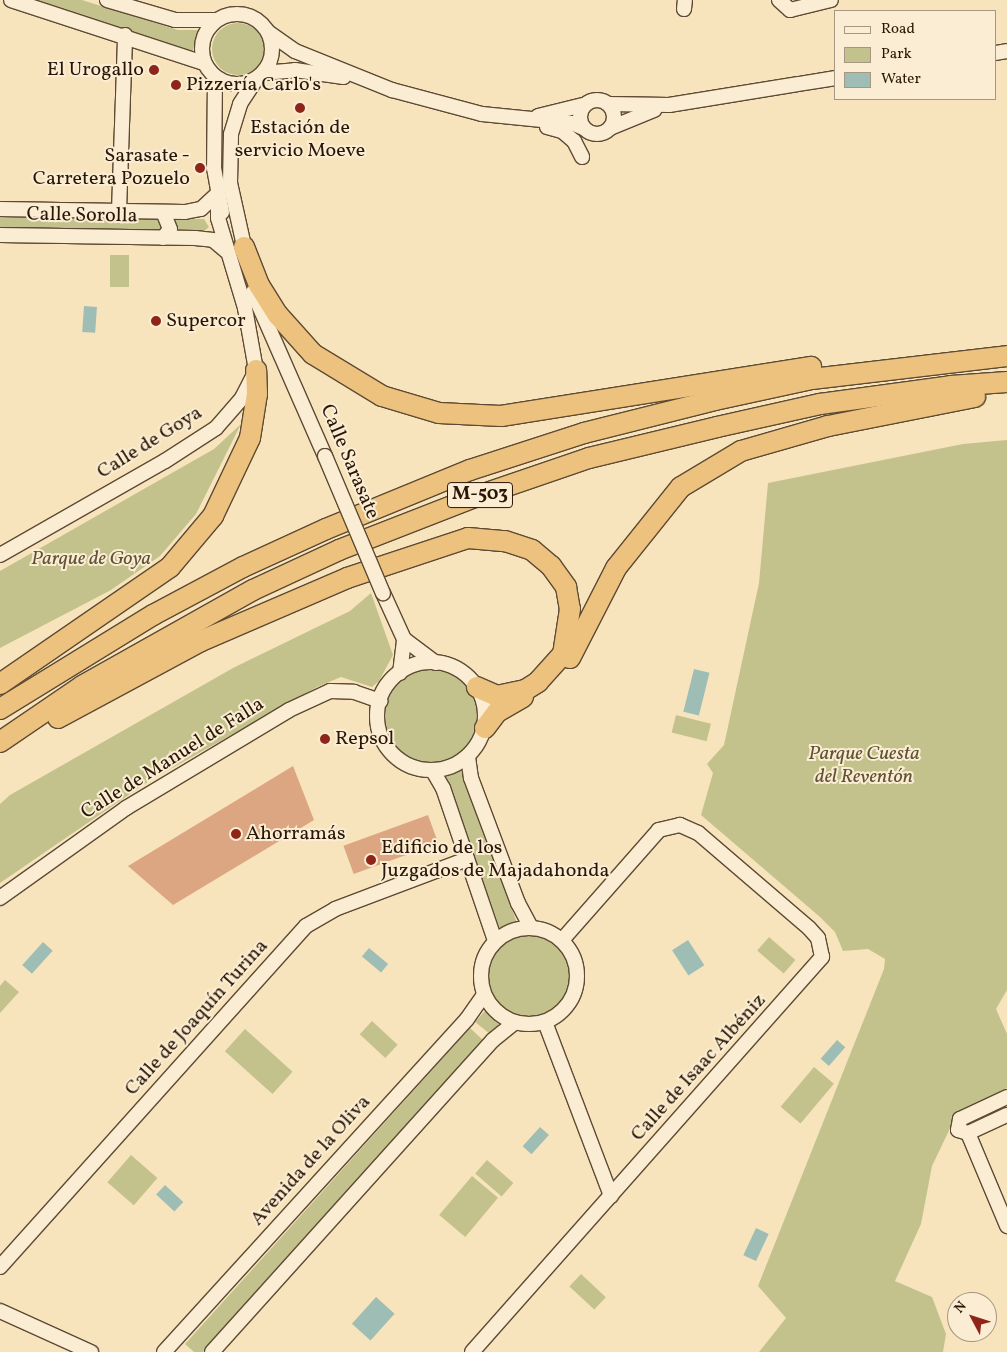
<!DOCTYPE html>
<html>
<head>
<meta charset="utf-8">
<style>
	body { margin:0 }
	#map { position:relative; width:1007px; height:1352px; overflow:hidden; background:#f8e4bc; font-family:Vollkorn,serif }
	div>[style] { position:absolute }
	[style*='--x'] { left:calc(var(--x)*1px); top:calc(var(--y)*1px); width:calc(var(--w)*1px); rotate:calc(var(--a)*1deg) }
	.green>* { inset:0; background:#c3c28c; transform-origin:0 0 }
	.round { border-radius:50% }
	.water>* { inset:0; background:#9ebeb5; transform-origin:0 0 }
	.building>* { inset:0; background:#dda682; transform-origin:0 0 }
	.roads { filter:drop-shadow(1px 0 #5e4a34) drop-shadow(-1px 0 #5e4a34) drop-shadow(0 1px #5e4a34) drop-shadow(0 -1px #5e4a34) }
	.minor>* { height:14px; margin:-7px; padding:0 7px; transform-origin:7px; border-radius:7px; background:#faedd3 }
	.minor>.ring { margin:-7px; padding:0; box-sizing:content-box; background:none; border:14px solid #faedd3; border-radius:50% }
	.highway>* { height:20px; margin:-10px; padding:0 10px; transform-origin:10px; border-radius:10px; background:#ecc27e }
	.bridges { filter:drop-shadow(1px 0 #5e4a34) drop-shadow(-1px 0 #5e4a34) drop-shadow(0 1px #5e4a34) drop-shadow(0 -1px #5e4a34) }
	.minor-bridge>* { height:14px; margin:-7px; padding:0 7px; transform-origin:7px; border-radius:7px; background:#faedd3 }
	.dots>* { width:14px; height:14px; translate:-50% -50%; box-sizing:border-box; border:2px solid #faedd3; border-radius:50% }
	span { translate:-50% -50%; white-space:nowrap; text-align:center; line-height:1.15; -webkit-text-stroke:4px #faedd3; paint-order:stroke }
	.shield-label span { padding:1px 4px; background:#faedd3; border:1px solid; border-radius:4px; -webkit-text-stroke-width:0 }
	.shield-label { font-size:19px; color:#2a1606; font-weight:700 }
	.poi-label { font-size:20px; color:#2a1606 }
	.right { translate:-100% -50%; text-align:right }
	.left { translate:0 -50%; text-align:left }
	.street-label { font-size:20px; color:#2a1606 }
	.park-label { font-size:20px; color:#605235; font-style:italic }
	.legend { position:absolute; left:834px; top:10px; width:162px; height:90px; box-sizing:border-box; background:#faedd3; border:1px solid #a79781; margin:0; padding:6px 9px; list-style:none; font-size:15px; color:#2a1606 }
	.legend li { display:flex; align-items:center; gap:10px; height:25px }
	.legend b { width:25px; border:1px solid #a79781 }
	.north { position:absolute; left:947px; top:1292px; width:50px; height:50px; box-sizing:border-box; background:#faedd3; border:1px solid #a79781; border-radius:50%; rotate:310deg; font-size:14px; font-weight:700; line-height:20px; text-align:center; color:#2a1606 }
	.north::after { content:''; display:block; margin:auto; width:18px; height:22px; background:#8f2418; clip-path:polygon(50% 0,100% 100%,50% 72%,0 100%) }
</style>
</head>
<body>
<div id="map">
	<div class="green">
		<div style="clip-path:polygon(35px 0,82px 0,178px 30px,198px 30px,193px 51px)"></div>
		<div class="round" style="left:212px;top:23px;width:52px;height:52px"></div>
		<div style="clip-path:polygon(0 216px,204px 219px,209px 227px,203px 232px,0 228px)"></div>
		<div style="left:110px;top:255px;width:19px;height:32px"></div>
		<div style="clip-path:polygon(241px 424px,196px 514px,160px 556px,111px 590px,0 648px,0 571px,214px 449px)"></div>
		<div style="clip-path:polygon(1007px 440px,1007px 990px,996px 1009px,1007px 1034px,1007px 1088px,955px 1118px,932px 1166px,921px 1224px,895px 1281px,932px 1297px,946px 1334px,943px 1352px,759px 1352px,786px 1318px,758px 1286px,760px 1281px,884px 969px,885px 959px,868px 949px,843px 951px,835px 932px,820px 917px,701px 815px,713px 773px,707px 764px,724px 745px,759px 583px,768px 483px,963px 444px)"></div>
		<div style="clip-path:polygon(371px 593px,393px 655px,379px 681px,372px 687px,341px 677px,317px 687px,149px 781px,0 883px,0 804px,10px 795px,233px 668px,350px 611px)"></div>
		<div class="round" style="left:385px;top:669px;width:94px;height:94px"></div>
		<div style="left:676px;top:715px;width:36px;height:18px;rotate:14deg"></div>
		<div style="left:461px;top:769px;width:163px;height:18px;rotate:70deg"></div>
		<div class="round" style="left:486px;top:934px;width:84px;height:84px"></div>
		<div style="left:769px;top:937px;width:35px;height:18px;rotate:41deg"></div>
		<div style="clip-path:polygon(5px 980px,19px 992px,0 1013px,0 986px)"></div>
		<div style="clip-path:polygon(485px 1011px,499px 1025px,490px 1034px,475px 1022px)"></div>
		<div style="left:372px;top:1021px;width:35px;height:18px;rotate:43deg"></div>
		<div style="clip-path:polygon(470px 1028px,484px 1041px,203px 1352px,194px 1352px,185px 1344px)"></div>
		<div style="left:245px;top:1029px;width:64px;height:30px;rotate:42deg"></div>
		<div style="left:814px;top:1067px;width:26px;height:52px;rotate:40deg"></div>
		<div style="left:131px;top:1155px;width:35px;height:36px;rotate:41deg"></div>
		<div style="left:487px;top:1160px;width:35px;height:18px;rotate:41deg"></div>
		<div style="left:472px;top:1176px;width:34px;height:51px;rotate:40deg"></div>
		<div style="left:581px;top:1274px;width:34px;height:17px;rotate:43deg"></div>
	</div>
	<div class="water">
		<div style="left:84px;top:306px;width:13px;height:26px;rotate:4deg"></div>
		<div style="left:694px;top:669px;width:16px;height:44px;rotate:14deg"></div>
		<div style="left:688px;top:940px;width:30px;height:19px;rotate:57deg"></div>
		<div style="left:43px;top:942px;width:13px;height:31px;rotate:42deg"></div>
		<div style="left:369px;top:948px;width:25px;height:11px;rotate:40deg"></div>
		<div style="left:837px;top:1040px;width:11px;height:25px;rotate:41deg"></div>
		<div style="left:540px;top:1127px;width:12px;height:26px;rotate:42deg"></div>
		<div style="left:165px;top:1185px;width:25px;height:13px;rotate:43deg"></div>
		<div style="left:756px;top:1228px;width:14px;height:30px;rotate:25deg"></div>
		<div style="left:376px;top:1297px;width:25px;height:36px;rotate:42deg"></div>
	</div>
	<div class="building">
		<div style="clip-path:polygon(293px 766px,314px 820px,173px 905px,128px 866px)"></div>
		<div style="left:428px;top:815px;width:30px;height:90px;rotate:70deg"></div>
	</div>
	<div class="roads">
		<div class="minor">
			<div style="--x:11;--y:0;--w:203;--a:18.1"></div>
			<div style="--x:107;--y:0;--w:71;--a:16.4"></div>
			<div style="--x:175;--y:20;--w:41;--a:0"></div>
			<div style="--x:779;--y:0;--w:15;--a:42"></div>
			<div style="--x:790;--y:10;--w:42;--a:-13.7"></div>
			<div style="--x:684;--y:9;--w:9;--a:-84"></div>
			<div class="ring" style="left:202px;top:14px;width:56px;height:56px"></div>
			<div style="--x:268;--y:32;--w:33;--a:35"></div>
			<div style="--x:295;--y:51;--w:105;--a:21.9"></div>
			<div style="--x:392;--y:90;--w:93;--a:14.9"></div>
			<div style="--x:482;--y:114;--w:90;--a:5.7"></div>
			<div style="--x:572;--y:123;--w:12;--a:24"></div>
			<div style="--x:996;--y:53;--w:11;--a:-10"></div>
			<div style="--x:263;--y:73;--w:32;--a:-5"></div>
			<div style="--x:295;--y:70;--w:49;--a:8.3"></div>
			<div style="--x:215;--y:78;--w:90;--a:90.6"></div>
			<div style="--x:214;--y:168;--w:45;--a:79.7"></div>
			<div class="ring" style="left:580px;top:100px;width:20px;height:20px"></div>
			<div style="--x:608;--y:104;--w:61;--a:0.9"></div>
			<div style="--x:669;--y:105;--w:169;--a:-9.2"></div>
			<div style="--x:538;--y:116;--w:46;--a:-13.7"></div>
			<div style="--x:547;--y:127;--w:16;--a:15"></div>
			<div style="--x:562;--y:131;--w:16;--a:40"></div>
			<div style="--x:574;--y:141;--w:18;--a:63"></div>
			<div style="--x:610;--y:128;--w:48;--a:-22.2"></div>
			<div style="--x:0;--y:209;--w:185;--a:0.9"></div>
			<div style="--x:185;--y:212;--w:16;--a:-11"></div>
			<div style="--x:201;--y:209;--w:22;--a:-43"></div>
			<div style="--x:119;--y:211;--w:176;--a:-88"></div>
			<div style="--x:0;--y:235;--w:195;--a:0.9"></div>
			<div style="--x:195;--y:238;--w:18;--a:6"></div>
			<div style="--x:213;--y:240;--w:17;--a:40"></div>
			<div style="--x:163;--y:238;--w:11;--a:-52"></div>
			<div style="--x:170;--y:229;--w:18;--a:-112"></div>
			<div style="--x:246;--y:255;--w:74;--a:-102.5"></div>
			<div style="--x:230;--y:183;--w:49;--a:-88.8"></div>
			<div style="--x:231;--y:134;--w:31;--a:-73"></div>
			<div style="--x:240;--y:104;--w:30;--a:-57"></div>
			<div style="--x:253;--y:292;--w:179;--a:66.3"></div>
			<div style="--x:0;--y:555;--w:190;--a:-29.7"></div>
			<div style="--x:165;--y:461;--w:61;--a:-32.9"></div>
			<div style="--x:216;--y:428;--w:40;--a:-49"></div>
			<div style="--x:242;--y:398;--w:31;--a:-63"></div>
			<div style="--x:256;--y:370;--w:63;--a:-100.1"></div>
			<div style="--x:245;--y:308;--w:94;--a:-106.7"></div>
			<div style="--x:218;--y:218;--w:15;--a:-90"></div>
			<div style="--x:383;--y:593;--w:51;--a:65.5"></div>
			<div style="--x:404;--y:639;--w:40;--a:37"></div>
			<div class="ring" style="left:377px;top:662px;width:94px;height:94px"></div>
			<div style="--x:400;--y:673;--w:34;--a:-83"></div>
			<div style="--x:468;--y:757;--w:21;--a:82"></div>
			<div style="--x:471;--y:778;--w:134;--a:69.4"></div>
			<div style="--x:518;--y:903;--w:27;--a:62"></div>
			<div style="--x:433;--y:771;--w:20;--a:60"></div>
			<div style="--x:443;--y:788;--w:162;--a:71.2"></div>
			<div style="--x:0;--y:898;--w:155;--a:-35.5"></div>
			<div style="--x:126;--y:808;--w:190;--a:-31"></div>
			<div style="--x:289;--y:710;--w:45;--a:-24.9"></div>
			<div style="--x:330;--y:691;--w:24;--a:2"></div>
			<div style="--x:354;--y:692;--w:28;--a:19"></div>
			<div class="ring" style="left:481px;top:928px;width:82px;height:82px"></div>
			<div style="--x:545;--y:1022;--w:186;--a:69.2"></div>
			<div style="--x:1007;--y:1097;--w:52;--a:154.9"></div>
			<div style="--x:960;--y:1119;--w:11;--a:100"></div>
			<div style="--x:958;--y:1130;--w:10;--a:17"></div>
			<div style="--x:968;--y:1133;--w:43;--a:-24.8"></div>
			<div style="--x:968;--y:1133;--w:101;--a:67.2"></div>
			<div style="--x:0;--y:1267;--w:458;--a:-48.1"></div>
			<div style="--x:306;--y:926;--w:34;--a:-30"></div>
			<div style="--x:335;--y:909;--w:141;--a:-20.7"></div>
			<div style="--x:0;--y:1311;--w:100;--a:24.3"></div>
			<div style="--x:164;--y:1352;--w:450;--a:-47.7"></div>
			<div style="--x:467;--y:1019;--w:29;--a:-55"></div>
			<div style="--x:212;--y:1352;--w:420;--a:-48"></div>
			<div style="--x:493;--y:1040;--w:27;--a:-39"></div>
			<div style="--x:472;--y:1352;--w:528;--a:-48.46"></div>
			<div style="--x:822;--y:957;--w:19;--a:-102"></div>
			<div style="--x:818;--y:938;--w:13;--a:-132"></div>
			<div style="--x:809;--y:928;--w:146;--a:-139.4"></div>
			<div style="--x:698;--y:833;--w:20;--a:-156"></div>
			<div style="--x:680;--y:825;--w:22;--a:167"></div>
			<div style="--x:659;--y:830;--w:147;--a:131.4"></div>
		</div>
		<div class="highway">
			<div style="--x:244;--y:247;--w:41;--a:68.5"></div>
			<div style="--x:259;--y:285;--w:36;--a:58"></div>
			<div style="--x:278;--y:315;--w:52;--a:48.1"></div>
			<div style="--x:313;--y:354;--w:81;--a:31.3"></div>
			<div style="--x:382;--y:396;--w:59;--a:16.6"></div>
			<div style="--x:439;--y:413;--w:62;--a:2.8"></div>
			<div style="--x:501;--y:416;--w:314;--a:-9"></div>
			<div style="--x:570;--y:658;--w:101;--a:-62.9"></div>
			<div style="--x:616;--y:568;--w:104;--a:-51.3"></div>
			<div style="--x:681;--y:487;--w:70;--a:-31"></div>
			<div style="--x:741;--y:451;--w:91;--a:-16"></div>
			<div style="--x:828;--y:426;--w:150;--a:-11.2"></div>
			<div style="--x:0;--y:684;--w:206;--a:-34.5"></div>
			<div style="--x:170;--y:567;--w:67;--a:-49.9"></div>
			<div style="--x:213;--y:516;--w:86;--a:-64.6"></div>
			<div style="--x:250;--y:438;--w:45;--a:-81"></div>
			<div style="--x:257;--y:394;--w:24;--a:-92"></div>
			<div style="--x:0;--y:709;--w:180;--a:-31.6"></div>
			<div style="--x:153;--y:615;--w:102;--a:-28.1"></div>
			<div style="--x:243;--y:567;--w:91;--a:-24.6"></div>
			<div style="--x:326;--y:529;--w:156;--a:-22.3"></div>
			<div style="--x:470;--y:470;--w:120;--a:-18"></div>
			<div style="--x:584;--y:433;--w:135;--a:-14.1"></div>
			<div style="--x:715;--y:400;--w:99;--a:-12.2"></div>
			<div style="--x:812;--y:379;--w:196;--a:-6.7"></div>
			<div style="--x:58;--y:718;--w:162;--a:-28.3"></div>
			<div style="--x:201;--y:641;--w:159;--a:-23.3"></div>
			<div style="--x:347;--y:578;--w:127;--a:-18.3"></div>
			<div style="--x:468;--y:538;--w:37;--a:5"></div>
			<div style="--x:505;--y:541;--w:28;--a:18"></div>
			<div style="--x:532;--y:550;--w:25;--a:40"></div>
			<div style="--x:551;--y:566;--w:26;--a:54"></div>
			<div style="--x:566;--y:587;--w:22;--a:80"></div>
			<div style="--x:570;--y:609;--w:46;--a:98.8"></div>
			<div style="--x:563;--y:654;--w:38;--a:132"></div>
			<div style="--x:538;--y:682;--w:15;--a:148"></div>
			<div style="--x:525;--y:690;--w:29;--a:168"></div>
			<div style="--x:497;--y:696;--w:22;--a:-156"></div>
			<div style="--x:485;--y:728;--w:20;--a:-53"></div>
			<div style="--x:497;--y:712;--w:30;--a:-30"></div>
			<div style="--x:0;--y:742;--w:99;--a:-34.3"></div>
			<div style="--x:82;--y:686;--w:196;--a:-29.3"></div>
			<div style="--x:253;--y:590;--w:95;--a:-24.9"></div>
			<div style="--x:339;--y:550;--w:146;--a:-21.3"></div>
			<div style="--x:475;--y:497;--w:120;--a:-18.9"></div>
			<div style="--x:589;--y:458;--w:132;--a:-13.6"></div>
			<div style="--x:717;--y:427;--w:106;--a:-12.6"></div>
			<div style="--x:820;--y:404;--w:132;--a:-7.8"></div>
			<div style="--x:951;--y:386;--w:56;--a:-4.1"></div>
		</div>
	</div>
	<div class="bridges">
		<div class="minor-bridge">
			<div style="--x:325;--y:456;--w:149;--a:67.1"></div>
		</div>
	</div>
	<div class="dots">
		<div style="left:154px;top:70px;background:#8f2418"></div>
		<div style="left:176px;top:85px;background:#8f2418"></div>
		<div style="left:300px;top:108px;background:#8f2418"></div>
		<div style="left:200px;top:168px;background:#8f2418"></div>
		<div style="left:156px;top:321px;background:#8f2418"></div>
		<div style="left:325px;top:739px;background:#8f2418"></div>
		<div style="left:236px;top:834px;background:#8f2418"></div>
		<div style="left:371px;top:860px;background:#8f2418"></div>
	</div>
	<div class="shield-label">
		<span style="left:480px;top:495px">M-503</span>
	</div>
	<div class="poi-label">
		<span class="right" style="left:144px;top:70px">El Urogallo</span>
		<span class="left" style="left:186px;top:85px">Pizzería Carlo's</span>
		<span style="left:300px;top:140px">Estación de<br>servicio Moeve</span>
		<span class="right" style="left:190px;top:168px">Sarasate -<br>Carretera Pozuelo</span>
		<span class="left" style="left:166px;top:321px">Supercor</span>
		<span class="left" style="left:335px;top:739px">Repsol</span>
		<span class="left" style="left:246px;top:834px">Ahorramás</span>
		<span class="left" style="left:381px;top:860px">Edificio de los<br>Juzgados de Majadahonda</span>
	</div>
	<div class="street-label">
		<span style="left:82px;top:216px;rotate:1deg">Calle Sorolla</span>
		<span style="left:150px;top:443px;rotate:-32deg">Calle de Goya</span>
		<span style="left:349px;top:462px;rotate:67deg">Calle Sarasate</span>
		<span style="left:173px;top:759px;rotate:-32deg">Calle de Manuel de Falla</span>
		<span style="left:197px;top:1018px;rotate:-48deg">Calle de Joaquín Turina</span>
		<span style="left:699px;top:1068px;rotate:-48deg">Calle de Isaac Albéniz</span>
		<span style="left:311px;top:1161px;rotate:-48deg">Avenida de la Oliva</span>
	</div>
	<div class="park-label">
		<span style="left:91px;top:559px">Parque de Goya</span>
		<span style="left:864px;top:766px">Parque Cuesta<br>del Reventón</span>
	</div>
	<ul class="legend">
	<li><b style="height:6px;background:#faedd3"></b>Road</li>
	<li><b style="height:14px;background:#c3c28c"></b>Park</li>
	<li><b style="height:14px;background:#9ebeb5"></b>Water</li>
	</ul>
	<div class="north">N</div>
</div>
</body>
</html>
